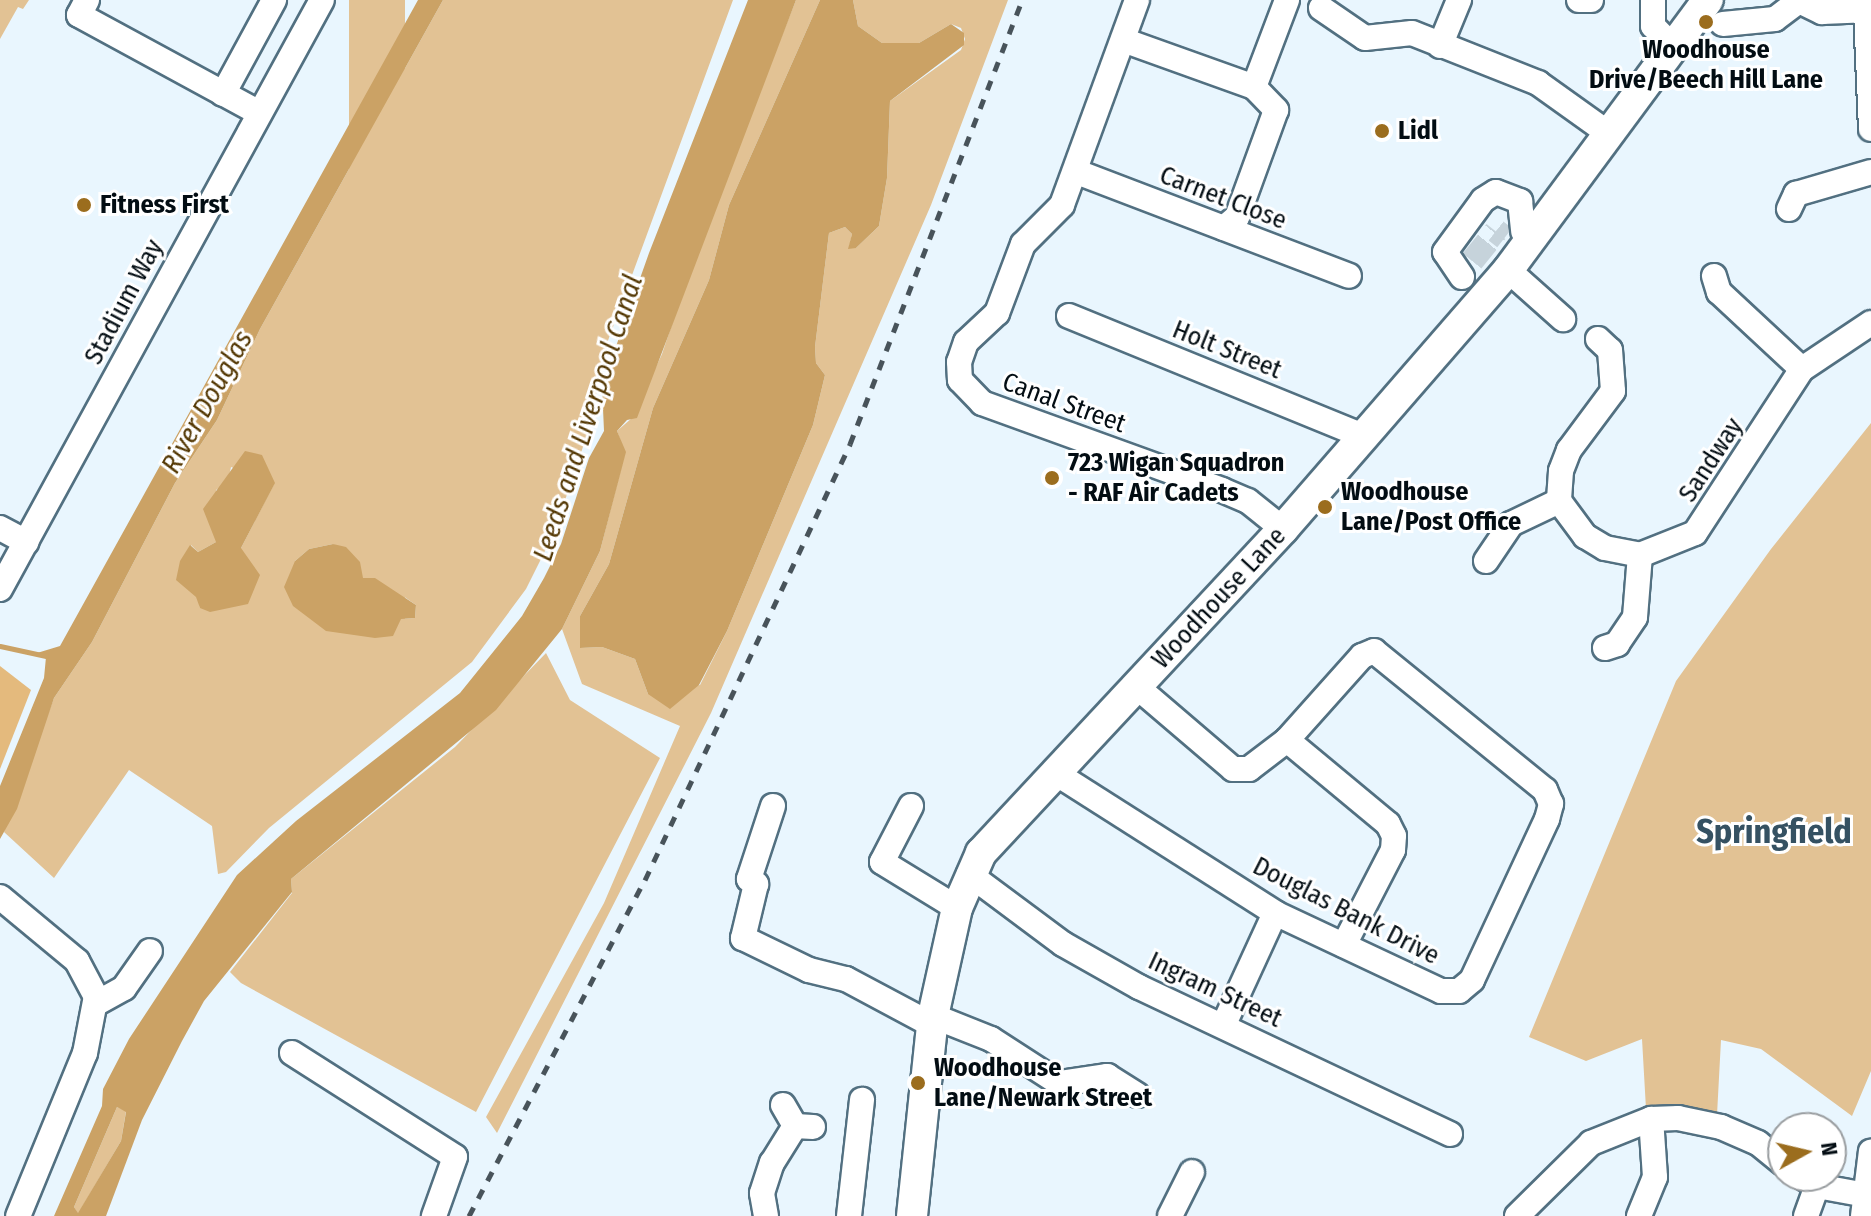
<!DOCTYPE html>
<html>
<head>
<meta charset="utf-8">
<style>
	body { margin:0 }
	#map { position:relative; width:1871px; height:1216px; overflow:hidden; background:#e9f6fe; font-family:"Fira Sans Condensed",sans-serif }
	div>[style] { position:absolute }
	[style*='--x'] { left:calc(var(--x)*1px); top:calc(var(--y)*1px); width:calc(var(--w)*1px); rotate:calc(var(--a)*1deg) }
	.green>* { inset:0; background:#e2c294; transform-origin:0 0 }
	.forest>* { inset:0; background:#e4ba7d }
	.water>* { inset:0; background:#cba265 }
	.stream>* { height:5px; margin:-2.5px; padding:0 2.5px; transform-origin:2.5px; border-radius:2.5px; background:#cba265 }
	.minor-tunnel>* { height:24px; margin-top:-12px; transform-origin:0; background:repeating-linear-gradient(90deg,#c6d3db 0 24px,transparent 0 36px) }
	.roads { filter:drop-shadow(2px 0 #527081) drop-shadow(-2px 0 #527081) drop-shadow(0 2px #527081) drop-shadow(0 -2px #527081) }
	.minor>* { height:24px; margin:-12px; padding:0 12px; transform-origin:12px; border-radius:12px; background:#fff }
	.major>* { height:30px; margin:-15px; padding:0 15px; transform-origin:15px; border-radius:15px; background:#fff }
	.rail>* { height:5px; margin-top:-2.5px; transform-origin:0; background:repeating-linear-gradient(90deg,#48535a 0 10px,transparent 0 20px) }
	.dots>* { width:22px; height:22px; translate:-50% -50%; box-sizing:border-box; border:4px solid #fff; border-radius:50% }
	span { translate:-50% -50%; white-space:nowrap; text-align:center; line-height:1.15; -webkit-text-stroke:6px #fff; paint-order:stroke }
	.poi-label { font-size:26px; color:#030d13; font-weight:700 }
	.left { translate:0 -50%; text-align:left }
	.street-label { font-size:26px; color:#030d13 }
	.water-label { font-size:28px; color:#553905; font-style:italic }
	.district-label { font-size:34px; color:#355162; font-weight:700 }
	.north { position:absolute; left:1767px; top:1112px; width:80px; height:80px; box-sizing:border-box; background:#fff; border:2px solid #9a9ea1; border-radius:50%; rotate:82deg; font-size:22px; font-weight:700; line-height:32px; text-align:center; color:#030d13 }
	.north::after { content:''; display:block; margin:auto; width:28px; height:36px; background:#9b6d1e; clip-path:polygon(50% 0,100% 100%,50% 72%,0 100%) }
</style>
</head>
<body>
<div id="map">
	<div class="green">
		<div style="clip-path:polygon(0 0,29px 0,23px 9px,18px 7px,0 39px)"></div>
		<div style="left:349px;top:0;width:56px;height:705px"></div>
		<div style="clip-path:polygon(evenodd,443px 0,733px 0,606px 346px,589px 429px,554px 533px,526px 589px,472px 662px,269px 828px,226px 872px,218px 874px,212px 826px,129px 770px,54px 878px,4px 832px,54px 698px,92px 642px,175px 483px,217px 420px,260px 329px,443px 0,231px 467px,274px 484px,241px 548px,200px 608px,191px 545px,198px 552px,216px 542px,216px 490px,228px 481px,231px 467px,443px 0,333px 544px,359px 562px,363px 578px,393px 589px,416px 605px,415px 618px,401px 619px,295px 561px,309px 549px,333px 544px)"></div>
		<div style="clip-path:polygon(796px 0,820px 0,729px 205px,709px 280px,653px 408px,609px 564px,580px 616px,580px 648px,602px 647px,635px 659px,648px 694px,700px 685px,727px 631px,813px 425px,825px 375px,816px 363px,815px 347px,829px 233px,845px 227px,852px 234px,849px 248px,856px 248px,879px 226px,887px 178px,890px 101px,961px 50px,965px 39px,961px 28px,951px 24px,919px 43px,882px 43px,858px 26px,853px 0,1008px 0,931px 205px,711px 713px,497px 1133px,486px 1117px,604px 903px,680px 726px,582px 684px,562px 629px,600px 551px,625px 453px,617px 431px,632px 418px,662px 354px,698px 247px)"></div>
		<div style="clip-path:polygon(1871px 423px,1871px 1071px,1852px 1116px,1761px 1049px,1721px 1040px,1717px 1115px,1646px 1109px,1642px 1039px,1586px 1061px,1529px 1037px,1676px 681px,1771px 549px)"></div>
		<div style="clip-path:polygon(546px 653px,570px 700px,660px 758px,476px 1112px,241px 983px,230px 972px,292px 893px,291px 879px,455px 747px)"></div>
		<div style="clip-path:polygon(117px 1107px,126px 1111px,121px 1141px,78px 1214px,74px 1207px)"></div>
	</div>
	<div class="forest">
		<div style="clip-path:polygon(0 666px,31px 690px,0 769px)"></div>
	</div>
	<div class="water">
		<div style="clip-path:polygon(418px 0,443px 0,260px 329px,217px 420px,175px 483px,92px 642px,54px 698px,17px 809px,0 839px,0 786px,44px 678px,46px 657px,37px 653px,60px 646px)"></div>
		<div style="clip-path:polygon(evenodd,748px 0,796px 0,637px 418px,627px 420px,617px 431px,626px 452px,600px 551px,562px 629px,496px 710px,291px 879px,292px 892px,204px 1001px,182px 1041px,142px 1120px,106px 1216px,54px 1216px,102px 1106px,103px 1089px,129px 1039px,237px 875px,296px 821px,460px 693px,522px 616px,544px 578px,561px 544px,589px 458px,604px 431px,602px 386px,649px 253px,748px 0,117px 1107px,126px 1112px,121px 1141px,78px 1213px,74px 1207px,117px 1107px)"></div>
		<div style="clip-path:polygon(820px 0,853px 0,858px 26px,882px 43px,919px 43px,951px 24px,964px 33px,964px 45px,890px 101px,887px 178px,879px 226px,856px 248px,848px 249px,852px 234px,845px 227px,829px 233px,815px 347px,816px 363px,825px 375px,813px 425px,727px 631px,699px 685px,670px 709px,648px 694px,635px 659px,602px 647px,580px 648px,580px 616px,609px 564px,653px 408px,709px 280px,729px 205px)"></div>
		<div style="clip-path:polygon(245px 451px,262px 455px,275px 483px,241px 548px,260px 575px,248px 604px,210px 612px,200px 608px,196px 597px,176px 580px,180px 561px,190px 545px,198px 552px,216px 542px,203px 509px)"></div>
		<div style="clip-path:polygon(333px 544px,346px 547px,360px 562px,363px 578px,375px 578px,416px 605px,415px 618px,401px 619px,393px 636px,375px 638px,326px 631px,293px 606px,284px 587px,295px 561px,309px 549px)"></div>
	</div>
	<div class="stream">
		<div style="--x:0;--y:646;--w:47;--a:12.3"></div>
	</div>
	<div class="minor-tunnel">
		<div style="--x:1472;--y:261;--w:38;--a:-51"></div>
		<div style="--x:1496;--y:231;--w:11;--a:38"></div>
	</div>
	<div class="roads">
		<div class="minor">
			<div style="--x:87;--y:0;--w:17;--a:118"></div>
			<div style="--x:79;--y:15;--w:204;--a:28.5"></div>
			<div style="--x:1137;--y:0;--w:218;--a:110.1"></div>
			<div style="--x:1062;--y:205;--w:55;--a:135"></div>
			<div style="--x:1023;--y:244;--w:74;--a:110.6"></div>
			<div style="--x:997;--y:313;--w:42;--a:136.9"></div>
			<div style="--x:966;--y:342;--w:21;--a:109"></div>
			<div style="--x:959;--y:362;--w:18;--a:87"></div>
			<div style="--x:960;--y:380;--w:32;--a:46"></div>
			<div style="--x:982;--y:403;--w:255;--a:19.9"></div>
			<div style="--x:1222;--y:490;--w:28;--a:23"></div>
			<div style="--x:1248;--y:501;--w:45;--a:38.7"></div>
			<div style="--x:1579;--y:0;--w:12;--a:0"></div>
			<div style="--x:1653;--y:0;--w:26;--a:90"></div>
			<div style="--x:1653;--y:26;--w:28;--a:46"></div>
			<div style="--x:1797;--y:0;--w:28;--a:26"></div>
			<div style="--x:1822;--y:12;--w:49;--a:-2.3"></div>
			<div style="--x:1321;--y:8;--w:53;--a:34.3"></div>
			<div style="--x:1365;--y:38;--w:47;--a:-6.1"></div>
			<div style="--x:1412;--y:33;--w:136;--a:21.6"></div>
			<div style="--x:1538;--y:83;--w:86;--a:35.5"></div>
			<div style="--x:1866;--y:10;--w:119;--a:87.6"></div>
			<div style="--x:1723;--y:24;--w:52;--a:-5.5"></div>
			<div style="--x:1775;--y:19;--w:30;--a:-37"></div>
			<div style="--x:1123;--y:40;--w:139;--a:19.7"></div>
			<div style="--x:1254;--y:87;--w:32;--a:46"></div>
			<div style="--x:1276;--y:110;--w:114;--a:110"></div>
			<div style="--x:1237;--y:217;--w:17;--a:140"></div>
			<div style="--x:1440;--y:46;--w:50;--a:-67.6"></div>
			<div style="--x:1254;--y:87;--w:93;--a:-69.2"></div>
			<div style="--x:223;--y:94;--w:107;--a:-61.5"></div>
			<div style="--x:1077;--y:172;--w:291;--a:20.9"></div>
			<div style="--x:1789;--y:209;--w:17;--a:-65"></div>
			<div style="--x:1796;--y:194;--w:78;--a:-16.3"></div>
			<div style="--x:1508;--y:270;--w:74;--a:41.7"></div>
			<div style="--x:1714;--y:276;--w:17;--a:73"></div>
			<div style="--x:1719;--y:292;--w:113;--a:42.9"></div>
			<div style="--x:1462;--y:277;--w:30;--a:-124"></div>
			<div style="--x:1445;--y:252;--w:64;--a:-53.8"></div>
			<div style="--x:1483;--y:200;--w:15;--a:-32"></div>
			<div style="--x:1496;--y:192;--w:26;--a:21"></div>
			<div style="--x:1520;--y:201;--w:31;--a:84"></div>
			<div style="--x:1069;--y:316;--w:320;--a:22.2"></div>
			<div style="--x:1598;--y:339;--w:16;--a:43"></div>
			<div style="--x:1610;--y:350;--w:41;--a:85.8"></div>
			<div style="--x:1613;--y:391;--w:74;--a:126.7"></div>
			<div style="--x:1569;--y:450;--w:22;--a:111"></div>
			<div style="--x:1561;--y:471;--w:30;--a:94"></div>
			<div style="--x:1559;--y:501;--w:44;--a:53.4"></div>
			<div style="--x:1585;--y:536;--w:23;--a:31"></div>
			<div style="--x:1605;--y:548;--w:36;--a:11"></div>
			<div style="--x:1640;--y:555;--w:59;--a:-21.8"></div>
			<div style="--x:1695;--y:533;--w:196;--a:-56.9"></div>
			<div style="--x:1802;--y:369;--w:83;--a:-33.7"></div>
			<div style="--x:0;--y:528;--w:30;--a:28"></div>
			<div style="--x:1486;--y:561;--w:45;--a:-56"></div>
			<div style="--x:1511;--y:524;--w:53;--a:-25.6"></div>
			<div style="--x:0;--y:589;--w:671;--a:-61.34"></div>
			<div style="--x:1605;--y:648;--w:13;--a:-18"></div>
			<div style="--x:1617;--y:644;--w:32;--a:-56"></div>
			<div style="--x:1635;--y:617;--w:62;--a:-85.4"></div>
			<div style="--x:1287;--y:740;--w:131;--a:39.7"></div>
			<div style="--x:1388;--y:824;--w:13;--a:63"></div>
			<div style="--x:1394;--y:836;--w:14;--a:94"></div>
			<div style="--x:1393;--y:850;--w:107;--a:117.3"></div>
			<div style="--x:1054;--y:772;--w:262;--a:32.5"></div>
			<div style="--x:1275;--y:913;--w:183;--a:25.2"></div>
			<div style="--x:1441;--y:991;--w:18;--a:0"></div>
			<div style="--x:1459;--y:991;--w:17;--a:-40"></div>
			<div style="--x:1472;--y:980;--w:178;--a:-65"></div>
			<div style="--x:1547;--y:819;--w:16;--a:-75"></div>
			<div style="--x:1551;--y:804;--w:15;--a:-113"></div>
			<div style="--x:1545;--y:790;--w:220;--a:-140.9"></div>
			<div style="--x:1374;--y:651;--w:13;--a:157"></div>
			<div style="--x:1362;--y:656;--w:113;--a:131.8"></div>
			<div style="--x:1287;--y:740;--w:48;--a:142.7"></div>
			<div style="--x:1249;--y:769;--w:16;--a:180"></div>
			<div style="--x:1233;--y:769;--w:126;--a:-139.5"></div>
			<div style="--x:773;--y:806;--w:77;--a:108.2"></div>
			<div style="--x:749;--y:879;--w:9;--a:36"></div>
			<div style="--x:756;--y:884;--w:56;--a:103.5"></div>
			<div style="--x:743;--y:938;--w:73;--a:25.9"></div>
			<div style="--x:809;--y:970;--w:38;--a:14"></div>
			<div style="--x:846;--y:979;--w:98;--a:28.1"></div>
			<div style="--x:911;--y:806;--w:63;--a:117.4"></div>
			<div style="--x:882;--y:862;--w:88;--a:31.5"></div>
			<div style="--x:969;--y:874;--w:117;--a:36.7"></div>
			<div style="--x:1063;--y:944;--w:87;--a:29.5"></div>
			<div style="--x:1139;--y:987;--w:344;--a:25.3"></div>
			<div style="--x:0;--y:897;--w:100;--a:39.7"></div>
			<div style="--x:77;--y:961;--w:40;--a:62"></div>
			<div style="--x:96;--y:996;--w:58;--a:100.9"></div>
			<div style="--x:85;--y:1053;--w:176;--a:112.3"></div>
			<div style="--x:97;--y:1003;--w:31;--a:-29"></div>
			<div style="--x:124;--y:988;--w:45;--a:-54.9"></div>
			<div style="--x:933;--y:1016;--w:62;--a:21.6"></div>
			<div style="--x:991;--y:1039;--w:81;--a:32.9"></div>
			<div style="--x:1059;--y:1083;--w:49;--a:-8.3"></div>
			<div style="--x:1107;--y:1076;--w:36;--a:32"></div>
			<div style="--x:1224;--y:1024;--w:122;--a:-65.3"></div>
			<div style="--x:292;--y:1053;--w:193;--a:32.5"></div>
			<div style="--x:455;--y:1157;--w:63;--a:109.6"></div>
			<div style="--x:783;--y:1105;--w:24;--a:60"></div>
			<div style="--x:795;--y:1126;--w:18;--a:3"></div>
			<div style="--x:1801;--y:1176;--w:19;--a:32"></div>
			<div style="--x:1817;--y:1186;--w:50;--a:10.4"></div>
			<div style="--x:766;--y:1216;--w:23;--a:-100"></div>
			<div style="--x:762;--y:1193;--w:32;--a:-72"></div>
			<div style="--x:772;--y:1163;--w:44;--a:-58.1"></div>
			<div style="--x:849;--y:1216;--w:117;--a:-83.6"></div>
			<div style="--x:1170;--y:1216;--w:49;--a:-63.4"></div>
			<div style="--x:1517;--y:1216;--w:104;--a:-44.6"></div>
			<div style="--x:1591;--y:1143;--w:65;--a:-21.8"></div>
			<div style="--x:1651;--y:1119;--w:27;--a:-2"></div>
			<div style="--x:1678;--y:1118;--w:44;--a:11.8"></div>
			<div style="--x:1721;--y:1127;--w:40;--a:23.4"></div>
			<div style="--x:1758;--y:1143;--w:32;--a:39"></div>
			<div style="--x:1639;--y:1216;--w:42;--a:-67.7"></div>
			<div style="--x:1655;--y:1177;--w:58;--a:-93.9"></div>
			<div style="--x:1806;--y:1216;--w:32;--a:-70"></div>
			<div style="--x:1863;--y:1216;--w:65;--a:-83"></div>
		</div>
		<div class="major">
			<div style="--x:912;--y:1216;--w:201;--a:-84"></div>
			<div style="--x:933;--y:1016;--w:111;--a:-77.5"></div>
			<div style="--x:957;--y:908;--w:60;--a:-66.4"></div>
			<div style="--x:981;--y:853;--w:443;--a:-47"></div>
			<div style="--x:1283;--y:529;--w:343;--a:-49"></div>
			<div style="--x:1508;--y:270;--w:336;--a:-53.5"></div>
		</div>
	</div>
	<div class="rail">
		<div style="--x:469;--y:1216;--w:379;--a:-62.4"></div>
		<div style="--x:645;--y:880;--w:482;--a:-64.8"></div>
		<div style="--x:850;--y:444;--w:476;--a:-68.8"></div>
	</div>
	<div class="dots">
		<div style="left:1706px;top:22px;background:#9b6d1e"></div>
		<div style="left:1382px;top:131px;background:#9b6d1e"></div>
		<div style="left:84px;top:205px;background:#9b6d1e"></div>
		<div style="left:1052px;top:478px;background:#9b6d1e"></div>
		<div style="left:1325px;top:507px;background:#9b6d1e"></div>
		<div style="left:918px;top:1083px;background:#9b6d1e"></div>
	</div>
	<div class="poi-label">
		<span style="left:1706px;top:65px">Woodhouse<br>Drive/Beech Hill Lane</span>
		<span class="left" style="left:1398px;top:131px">Lidl</span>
		<span class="left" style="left:100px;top:205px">Fitness First</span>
		<span class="left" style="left:1068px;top:478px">723 Wigan Squadron<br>- RAF Air Cadets</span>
		<span class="left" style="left:1341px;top:507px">Woodhouse<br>Lane/Post Office</span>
		<span class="left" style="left:934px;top:1083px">Woodhouse<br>Lane/Newark Street</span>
	</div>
	<div class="street-label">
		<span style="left:1223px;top:198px;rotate:21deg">Carnet Close</span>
		<span style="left:124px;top:302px;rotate:-62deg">Stadium Way</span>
		<span style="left:1227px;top:350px;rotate:22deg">Holt Street</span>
		<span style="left:1064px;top:403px;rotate:20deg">Canal Street</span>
		<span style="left:1711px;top:460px;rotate:-57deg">Sandway</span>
		<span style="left:1219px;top:598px;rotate:-47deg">Woodhouse Lane</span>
		<span style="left:1346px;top:911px;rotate:27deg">Douglas Bank Drive</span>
		<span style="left:1215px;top:990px;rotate:25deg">Ingram Street</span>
	</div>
	<div class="water-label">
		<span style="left:207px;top:402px;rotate:-61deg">River Douglas</span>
		<span style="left:588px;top:418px;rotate:-72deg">Leeds and Liverpool Canal</span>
	</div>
	<div class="district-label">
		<span style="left:1774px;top:832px">Springfield</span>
	</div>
	<div class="north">N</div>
</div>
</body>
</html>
